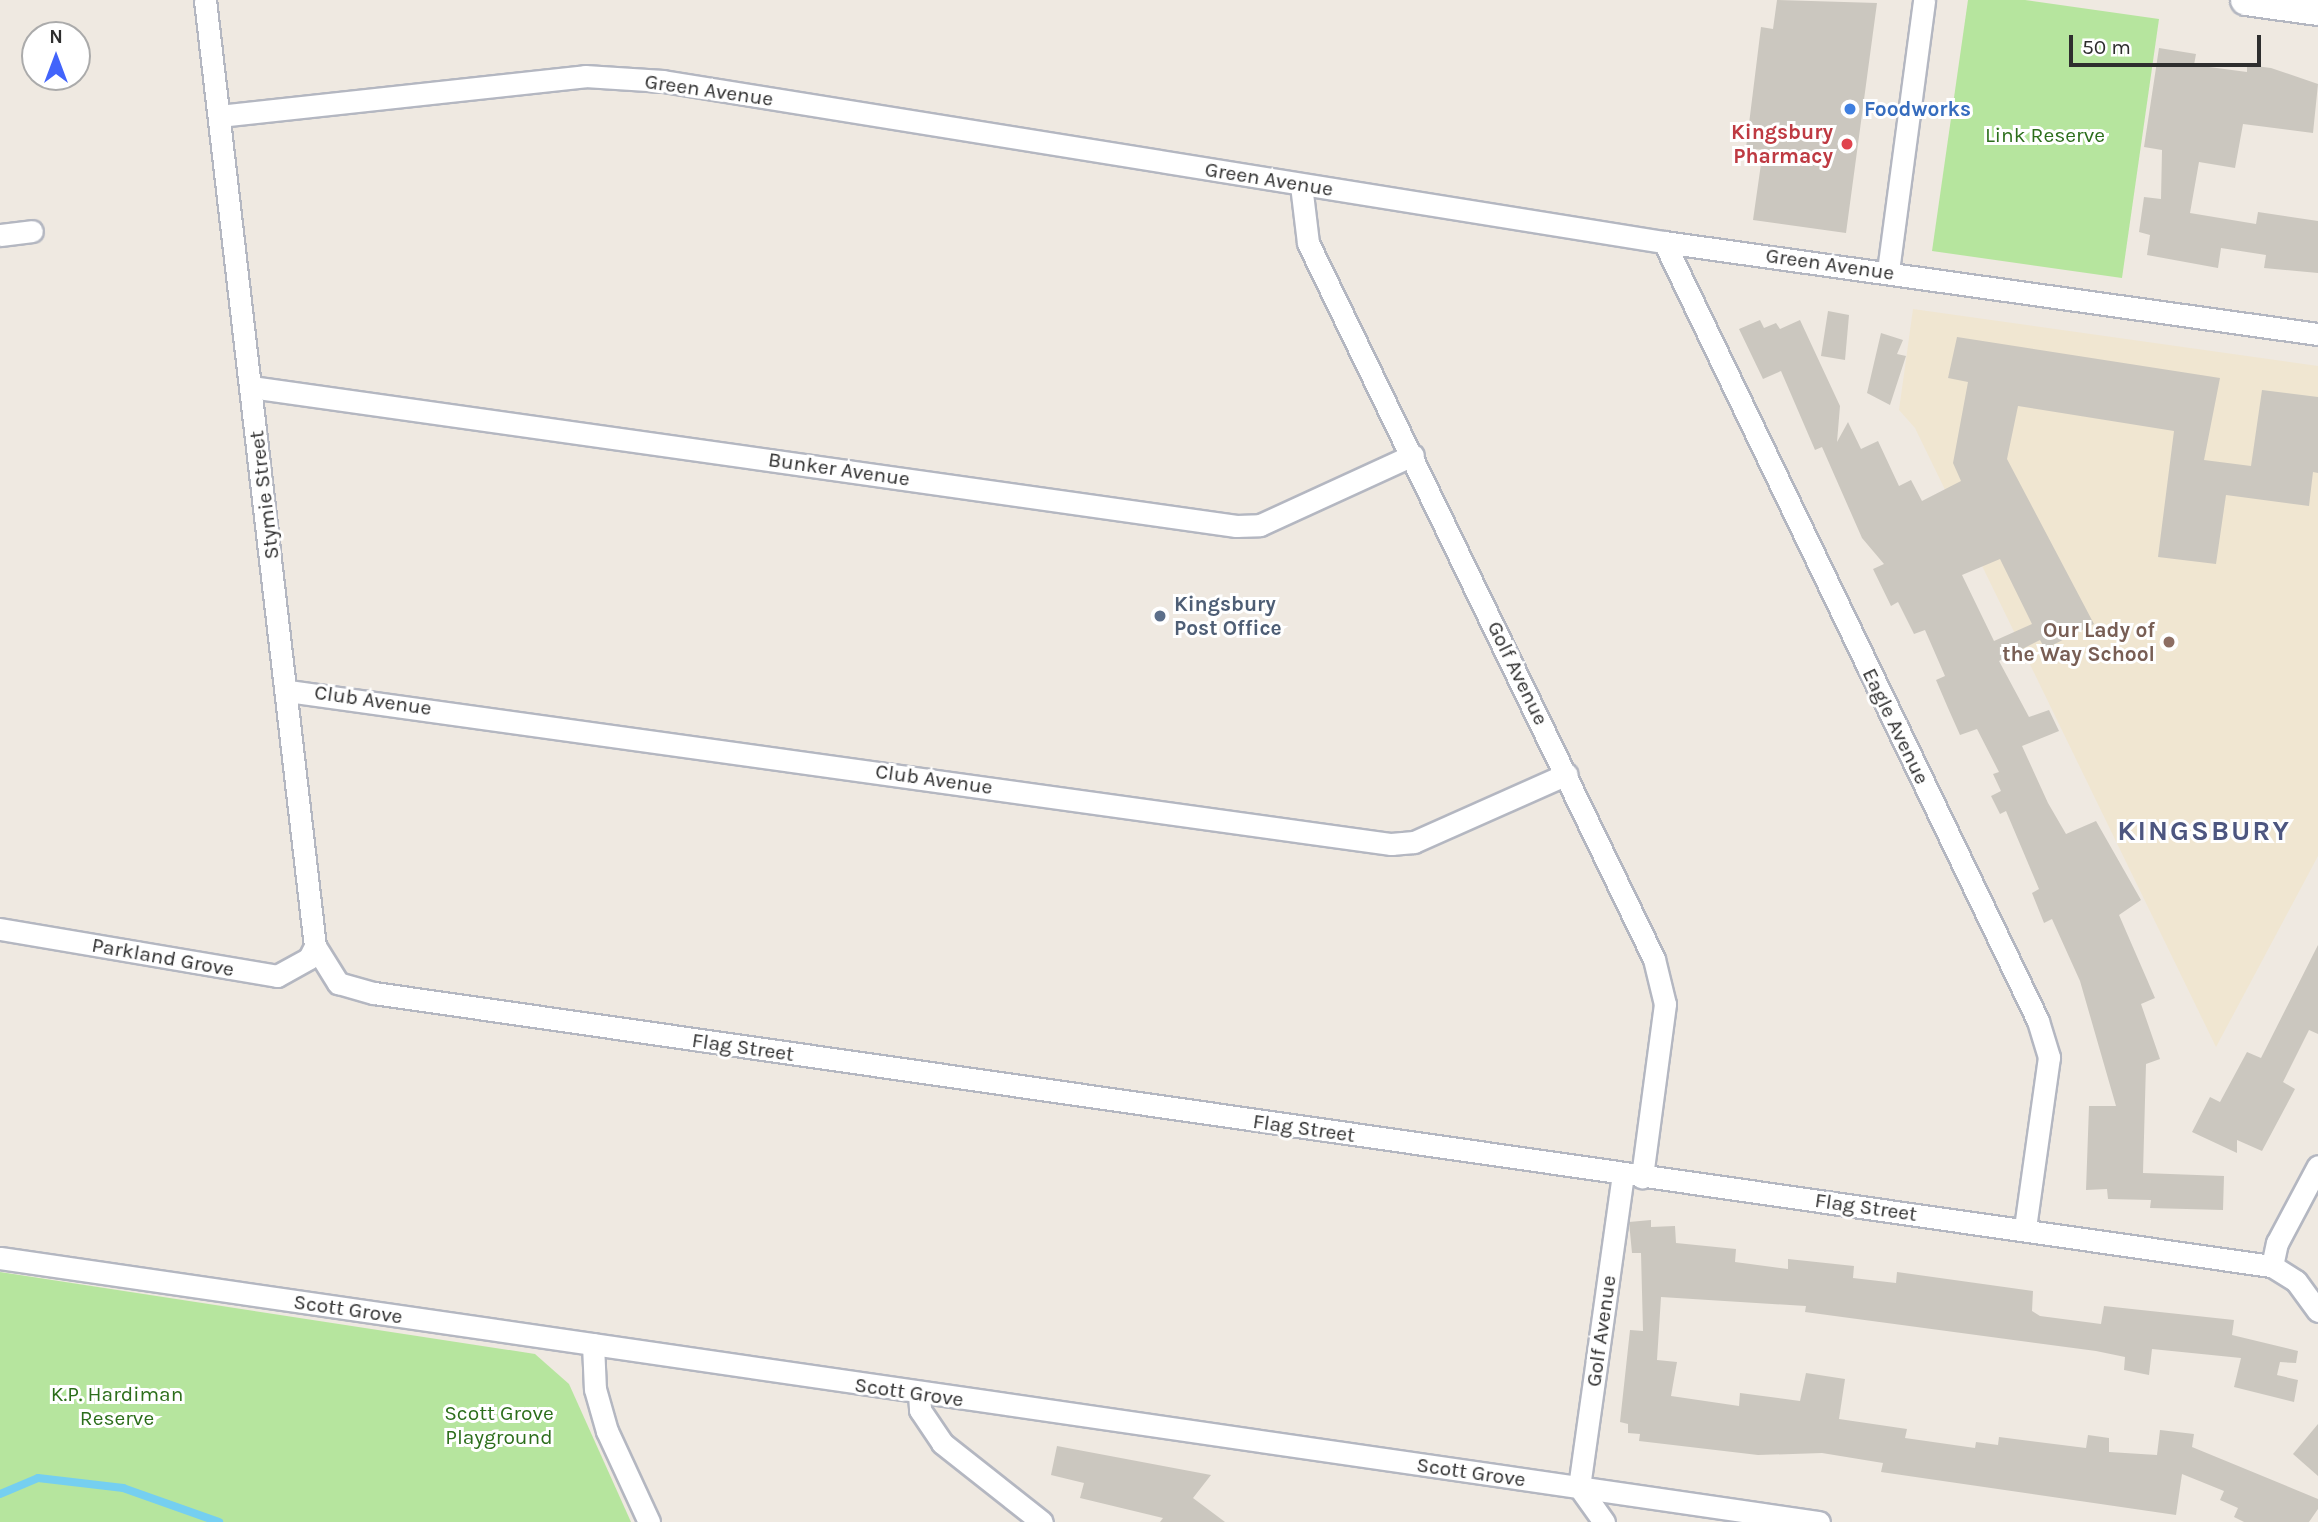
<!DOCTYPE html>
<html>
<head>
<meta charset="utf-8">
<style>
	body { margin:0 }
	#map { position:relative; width:2318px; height:1522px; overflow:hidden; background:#efe9e1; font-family:Karla,sans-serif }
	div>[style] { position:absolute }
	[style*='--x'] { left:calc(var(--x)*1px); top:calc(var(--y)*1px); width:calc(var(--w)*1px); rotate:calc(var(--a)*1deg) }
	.education>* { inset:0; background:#f0e6d1 }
	.green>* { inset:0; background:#b6e59e }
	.stream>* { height:8px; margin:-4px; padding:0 4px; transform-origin:4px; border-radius:4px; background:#75cff0 }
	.building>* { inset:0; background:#cbc7bf }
	.roads { filter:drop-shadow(2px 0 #b4b7c1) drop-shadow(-2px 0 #b4b7c1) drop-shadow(0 2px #b4b7c1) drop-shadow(0 -2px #b4b7c1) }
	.street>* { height:21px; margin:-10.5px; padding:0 10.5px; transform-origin:10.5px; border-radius:10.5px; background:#fff }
	.secondary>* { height:30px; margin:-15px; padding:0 15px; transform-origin:15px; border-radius:15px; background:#fff }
	.dots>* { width:19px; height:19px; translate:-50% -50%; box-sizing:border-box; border:4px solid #fff; border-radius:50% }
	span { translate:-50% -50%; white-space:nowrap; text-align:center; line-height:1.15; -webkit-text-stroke:6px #fff; paint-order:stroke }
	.street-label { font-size:21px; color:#2e2e2e }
	.shop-label { font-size:21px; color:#366cbe; font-weight:700 }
	.left { translate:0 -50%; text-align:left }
	.health-label { font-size:21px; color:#be3a42; font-weight:700 }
	.right { translate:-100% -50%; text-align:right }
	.park-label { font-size:21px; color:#2c6e1b }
	.service-label { font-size:21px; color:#4e5e75; font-weight:700 }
	.education-label { font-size:21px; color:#785e54; font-weight:700 }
	.district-label { font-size:28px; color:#4d5680; font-weight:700; letter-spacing:2px }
	.north { position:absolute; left:21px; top:21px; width:70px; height:70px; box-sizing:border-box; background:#fff; border:2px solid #ababab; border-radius:50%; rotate:0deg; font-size:19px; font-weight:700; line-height:28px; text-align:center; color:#2e2e2e }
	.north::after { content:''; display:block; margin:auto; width:24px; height:32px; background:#4264fb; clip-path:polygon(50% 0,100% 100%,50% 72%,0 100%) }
	.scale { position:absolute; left:2069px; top:35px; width:192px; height:32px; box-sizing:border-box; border:4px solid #2e2e2e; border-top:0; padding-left:9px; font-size:21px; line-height:24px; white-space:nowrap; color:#2e2e2e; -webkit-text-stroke:5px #fff; paint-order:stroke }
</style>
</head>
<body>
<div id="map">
	<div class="education">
		<div style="clip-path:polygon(1913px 309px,2318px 366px,2318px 856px,2216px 1047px,1915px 428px,1899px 410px)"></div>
	</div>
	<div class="green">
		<div style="clip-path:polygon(1968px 0,2025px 0,2159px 19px,2122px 278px,1932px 251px)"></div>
		<div style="clip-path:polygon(0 1272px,535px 1354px,569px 1384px,631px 1522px,0 1522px)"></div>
	</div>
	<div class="stream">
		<div style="--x:0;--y:1494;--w:41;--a:-22.8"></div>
		<div style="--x:38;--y:1478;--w:86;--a:6.7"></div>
		<div style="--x:123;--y:1488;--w:102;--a:19.5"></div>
	</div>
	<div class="building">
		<div style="clip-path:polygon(1777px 0,1877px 3px,1846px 233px,1753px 220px,1763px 150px,1746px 148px,1761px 27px,1773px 29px)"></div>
		<div style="clip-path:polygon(2159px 48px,2196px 54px,2194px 65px,2247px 72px,2247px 65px,2271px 68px,2318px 84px,2313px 133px,2243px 124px,2235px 168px,2199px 162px,2190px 213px,2256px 224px,2258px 212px,2318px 221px,2318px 273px,2264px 268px,2266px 255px,2221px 248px,2218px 268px,2147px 255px,2150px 235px,2139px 232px,2144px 197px,2161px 199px,2162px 150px,2144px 147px)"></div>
		<div style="clip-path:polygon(1828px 311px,1849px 315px,1845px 360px,1821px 356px)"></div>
		<div style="clip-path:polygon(evenodd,1760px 320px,1764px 328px,1776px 323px,1780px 329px,1800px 320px,1840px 406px,1837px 442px,1848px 422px,1861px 449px,1878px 441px,1899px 486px,1911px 480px,1922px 501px,1961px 481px,1953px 463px,1968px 382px,1948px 378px,1957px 337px,2220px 378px,2204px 460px,2251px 466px,2262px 390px,2318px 397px,2318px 473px,2313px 472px,2309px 506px,2226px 495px,2216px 564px,2158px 557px,2174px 431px,2018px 406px,2007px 459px,2094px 624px,2045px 649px,2040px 640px,1999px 661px,2029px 717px,2049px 710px,2059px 731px,2022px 746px,2048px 803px,2066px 834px,2096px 821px,2141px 900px,2119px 915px,2155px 998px,2141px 1004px,2160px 1059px,2146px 1064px,2143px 1173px,2224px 1176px,2223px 1210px,2150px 1208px,2151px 1200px,2108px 1199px,2107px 1189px,2086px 1190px,2089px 1106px,2116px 1106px,2080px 981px,2052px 919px,2044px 923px,2032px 893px,2039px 889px,2006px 811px,2000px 814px,1991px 796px,2001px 791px,1993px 774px,1999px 772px,1977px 729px,1960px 735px,1948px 708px,1936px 680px,1945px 676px,1925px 630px,1914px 634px,1898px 602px,1891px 606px,1873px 569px,1884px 564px,1862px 538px,1822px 447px,1815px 450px,1781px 371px,1763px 379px,1739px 329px,1760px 320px,2000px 559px,2032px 624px,1994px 641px,1962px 575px,2000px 559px)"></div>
		<div style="clip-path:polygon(1881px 333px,1903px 340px,1897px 354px,1906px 356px,1890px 405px,1867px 393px)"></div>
		<div style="clip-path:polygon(2318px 945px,2318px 1034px,2309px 1030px,2283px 1082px,2295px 1089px,2262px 1151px,2237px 1140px,2237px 1153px,2192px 1132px,2210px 1097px,2220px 1102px,2247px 1052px,2261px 1058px)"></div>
		<div style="clip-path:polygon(1651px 1220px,1651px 1227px,1675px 1226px,1676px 1243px,1736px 1249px,1735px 1262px,1788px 1269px,1788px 1259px,1854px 1266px,1853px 1278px,1896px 1283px,1897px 1272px,2033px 1291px,2032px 1311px,2040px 1316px,2101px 1324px,2104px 1306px,2234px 1320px,2232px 1335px,2298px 1351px,2296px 1363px,2280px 1362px,2277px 1375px,2298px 1380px,2294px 1402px,2234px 1387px,2241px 1358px,2152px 1349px,2149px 1375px,2124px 1370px,2125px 1357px,2096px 1351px,1805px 1312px,1806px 1306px,1661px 1297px,1657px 1360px,1677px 1362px,1671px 1396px,1739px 1406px,1740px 1393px,1800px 1401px,1806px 1373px,1845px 1379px,1839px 1419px,1907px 1429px,1905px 1438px,1975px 1448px,1976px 1442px,1998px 1445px,1999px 1437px,2086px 1448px,2088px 1435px,2109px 1438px,2109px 1452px,2157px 1455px,2160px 1430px,2194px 1434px,2192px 1447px,2318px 1499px,2318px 1509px,2309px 1522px,2244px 1522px,2234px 1517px,2238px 1508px,2220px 1500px,2224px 1491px,2182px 1474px,2176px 1515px,1881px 1472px,1883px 1463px,1822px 1453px,1758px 1455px,1639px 1441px,1640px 1434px,1628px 1433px,1628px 1424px,1620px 1422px,1630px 1330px,1643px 1331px,1641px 1253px,1632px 1253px,1629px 1222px)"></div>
		<div style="clip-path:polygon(2318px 1424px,2318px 1476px,2293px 1454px)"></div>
		<div style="clip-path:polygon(1057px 1446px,1211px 1475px,1193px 1498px,1225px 1522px,1160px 1522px,1163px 1518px,1080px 1498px,1084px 1483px,1051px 1475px)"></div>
	</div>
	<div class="roads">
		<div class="street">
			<div style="--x:205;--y:0;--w:952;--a:83.37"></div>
			<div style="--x:315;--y:946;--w:44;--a:58.1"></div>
			<div style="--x:338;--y:983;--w:37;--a:16"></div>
			<div style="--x:374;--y:993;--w:1918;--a:8.19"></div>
			<div style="--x:2272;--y:1266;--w:28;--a:32"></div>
			<div style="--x:2296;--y:1281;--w:37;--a:54"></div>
			<div style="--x:219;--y:116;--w:368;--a:-6.2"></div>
			<div style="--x:585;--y:76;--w:78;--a:3.7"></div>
			<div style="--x:663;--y:81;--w:1014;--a:9.14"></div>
			<div style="--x:1664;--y:242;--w:660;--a:8.01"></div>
			<div style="--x:1301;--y:185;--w:58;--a:83.1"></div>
			<div style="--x:1308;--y:243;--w:795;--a:64.21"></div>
			<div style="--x:1654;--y:959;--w:46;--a:76.3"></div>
			<div style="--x:1665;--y:1004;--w:175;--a:97.6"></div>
			<div style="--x:0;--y:235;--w:32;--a:-7"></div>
			<div style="--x:1664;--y:242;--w:864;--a:64.35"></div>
			<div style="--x:2038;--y:1021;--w:38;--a:73"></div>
			<div style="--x:2049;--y:1057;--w:173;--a:98"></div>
			<div style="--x:1888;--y:271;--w:273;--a:-82.4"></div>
			<div style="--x:251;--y:387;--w:995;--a:8.03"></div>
			<div style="--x:1236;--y:526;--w:24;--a:-2"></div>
			<div style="--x:1260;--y:525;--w:168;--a:-24.6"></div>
			<div style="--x:288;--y:691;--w:1114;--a:7.9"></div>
			<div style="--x:1391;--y:844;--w:23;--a:-5"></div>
			<div style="--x:1414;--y:842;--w:167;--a:-24"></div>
			<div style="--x:0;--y:929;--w:281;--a:9.6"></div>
			<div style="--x:277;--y:976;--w:37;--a:-29"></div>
			<div style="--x:309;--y:958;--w:13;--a:-63"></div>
			<div style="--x:0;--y:1258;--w:1838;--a:8.26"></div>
			<div style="--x:2272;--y:1266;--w:24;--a:-78"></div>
			<div style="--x:2277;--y:1243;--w:87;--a:-62"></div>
			<div style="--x:593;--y:1344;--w:45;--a:87.5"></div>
			<div style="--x:595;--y:1389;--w:44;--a:74.1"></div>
			<div style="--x:607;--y:1431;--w:100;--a:65.2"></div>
			<div style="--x:919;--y:1394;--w:16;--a:86"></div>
			<div style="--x:920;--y:1410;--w:40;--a:56"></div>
			<div style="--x:942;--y:1443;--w:127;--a:38.3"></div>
			<div style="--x:1604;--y:1522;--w:43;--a:-125.5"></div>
			<div style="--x:1579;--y:1487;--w:316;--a:-82"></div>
		</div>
		<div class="secondary">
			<div style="--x:2246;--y:0;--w:73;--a:7.9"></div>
		</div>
	</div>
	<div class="dots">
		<div style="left:1850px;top:109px;background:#3f7fe0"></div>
		<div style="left:1847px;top:144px;background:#e0444e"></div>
		<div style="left:1160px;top:616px;background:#5c6f8a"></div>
		<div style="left:2169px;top:642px;background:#8d6e63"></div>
	</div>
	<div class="street-label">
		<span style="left:709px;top:90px;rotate:8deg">Green Avenue</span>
		<span style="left:1269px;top:179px;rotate:9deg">Green Avenue</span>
		<span style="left:1830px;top:264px;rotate:8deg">Green Avenue</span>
		<span style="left:839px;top:469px;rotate:8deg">Bunker Avenue</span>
		<span style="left:264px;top:495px;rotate:-97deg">Stymie Street</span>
		<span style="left:1518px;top:673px;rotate:64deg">Golf Avenue</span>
		<span style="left:373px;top:700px;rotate:8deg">Club Avenue</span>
		<span style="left:1896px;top:726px;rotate:64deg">Eagle Avenue</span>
		<span style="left:934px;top:779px;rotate:8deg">Club Avenue</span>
		<span style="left:163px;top:957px;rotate:10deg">Parkland Grove</span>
		<span style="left:743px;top:1047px;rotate:8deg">Flag Street</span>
		<span style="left:1304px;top:1128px;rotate:8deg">Flag Street</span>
		<span style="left:1866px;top:1207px;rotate:8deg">Flag Street</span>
		<span style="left:348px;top:1309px;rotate:8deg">Scott Grove</span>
		<span style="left:1601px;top:1331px;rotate:-82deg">Golf Avenue</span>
		<span style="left:909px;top:1392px;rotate:8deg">Scott Grove</span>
		<span style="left:1471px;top:1472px;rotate:8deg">Scott Grove</span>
	</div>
	<div class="shop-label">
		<span class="left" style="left:1864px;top:109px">Foodworks</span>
	</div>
	<div class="health-label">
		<span class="right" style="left:1833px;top:144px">Kingsbury<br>Pharmacy</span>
	</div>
	<div class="park-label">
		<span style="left:2045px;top:135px">Link Reserve</span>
		<span style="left:117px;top:1406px">K.P. Hardiman<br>Reserve</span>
		<span style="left:499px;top:1425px">Scott Grove<br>Playground</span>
	</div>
	<div class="service-label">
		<span class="left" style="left:1174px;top:616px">Kingsbury<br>Post Office</span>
	</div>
	<div class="education-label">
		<span class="right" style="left:2155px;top:642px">Our Lady of<br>the Way School</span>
	</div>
	<div class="district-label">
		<span style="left:2204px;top:831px">KINGSBURY</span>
	</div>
	<div class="north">N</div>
	<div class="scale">50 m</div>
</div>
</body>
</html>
